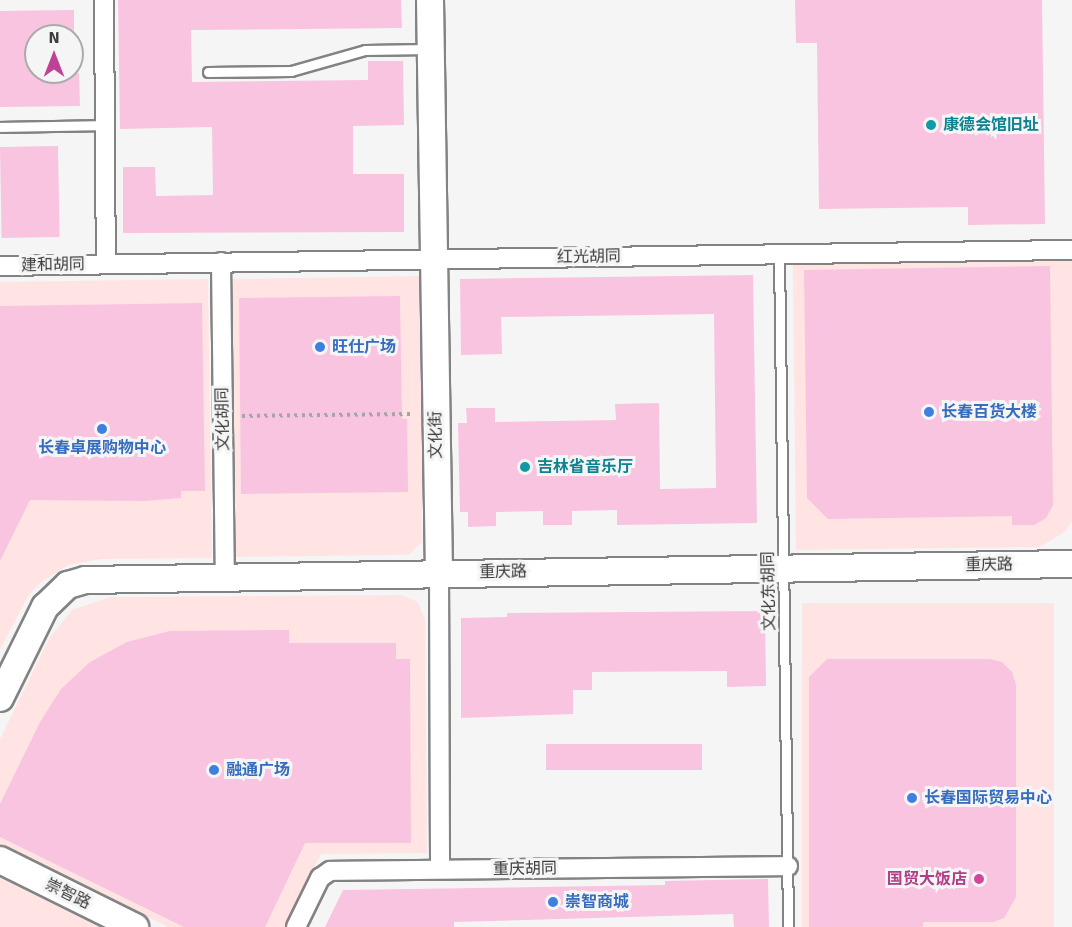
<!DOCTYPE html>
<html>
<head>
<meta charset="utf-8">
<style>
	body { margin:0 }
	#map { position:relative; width:1072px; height:927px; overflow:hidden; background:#f5f5f6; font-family:Signika,"Noto Sans SC",sans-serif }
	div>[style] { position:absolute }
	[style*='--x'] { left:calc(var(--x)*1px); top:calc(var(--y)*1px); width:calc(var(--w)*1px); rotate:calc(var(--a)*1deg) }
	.commercial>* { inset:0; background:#ffe4e3; transform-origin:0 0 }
	.building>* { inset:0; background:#f9c4e0; transform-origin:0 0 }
	.path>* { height:4px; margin-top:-2px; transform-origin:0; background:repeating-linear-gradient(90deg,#a5a5a6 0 3px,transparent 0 7.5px) }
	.roads { filter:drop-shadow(2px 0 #838384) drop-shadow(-2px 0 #838384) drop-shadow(0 2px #838384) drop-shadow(0 -2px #838384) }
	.lane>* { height:9px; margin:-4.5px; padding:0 4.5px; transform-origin:4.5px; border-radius:4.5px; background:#fff }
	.street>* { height:18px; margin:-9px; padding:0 9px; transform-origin:9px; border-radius:9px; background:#fff }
	.secondary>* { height:26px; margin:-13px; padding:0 13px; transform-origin:13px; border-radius:13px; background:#fff }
	.dots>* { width:16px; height:16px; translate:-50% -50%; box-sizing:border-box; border:3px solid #f5f5f6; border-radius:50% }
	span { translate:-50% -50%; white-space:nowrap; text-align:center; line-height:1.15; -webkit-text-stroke:6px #f5f5f6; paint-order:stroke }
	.culture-label { font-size:16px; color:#0d838f; font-weight:700 }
	.left { translate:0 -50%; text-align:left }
	.street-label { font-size:16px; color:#3c3c3c }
	.shop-label { font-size:16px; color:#366cbe; font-weight:700 }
	.hotel-label { font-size:16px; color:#b23c85; font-weight:700 }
	.right { translate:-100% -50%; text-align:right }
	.north { position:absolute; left:24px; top:24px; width:60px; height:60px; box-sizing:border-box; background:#f5f5f6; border:2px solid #ababac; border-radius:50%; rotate:0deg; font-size:16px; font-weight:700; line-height:24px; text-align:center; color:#3c3c3c }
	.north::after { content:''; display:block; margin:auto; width:21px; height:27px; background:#be4395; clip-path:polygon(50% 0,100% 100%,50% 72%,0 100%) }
</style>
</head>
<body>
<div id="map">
	<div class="commercial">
		<div style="clip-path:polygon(1072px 261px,1072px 521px,1066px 531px,1040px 547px,796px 550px,793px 264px)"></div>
		<div style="clip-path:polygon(421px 276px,422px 542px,410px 554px,401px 555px,236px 557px,232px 279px)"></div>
		<div style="clip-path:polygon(208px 279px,212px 558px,101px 559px,68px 565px,40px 583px,28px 596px,0 650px,0 282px)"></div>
		<div style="clip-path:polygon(401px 595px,418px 602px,425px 619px,427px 853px,321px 854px,285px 927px,168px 927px,0 846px,0 739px,50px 637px,72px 610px,110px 597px)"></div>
		<div style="left:1054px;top:603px;width:324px;height:252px;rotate:90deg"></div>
		<div style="clip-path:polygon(0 878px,100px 927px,0 927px)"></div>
	</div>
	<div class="building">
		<div style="clip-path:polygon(118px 0,401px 0,402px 28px,191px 30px,192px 82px,368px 80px,368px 61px,403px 61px,404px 125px,353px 126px,353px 174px,404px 174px,404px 232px,123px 233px,123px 167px,155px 167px,156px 196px,213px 195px,212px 127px,120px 129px)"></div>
		<div style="clip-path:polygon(795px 0,1042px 0,1045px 224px,968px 225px,968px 207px,819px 209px,817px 43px,796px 43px)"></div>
		<div style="clip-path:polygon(74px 10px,74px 36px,36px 36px,36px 74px,79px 73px,80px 106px,0 107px,0 11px)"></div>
		<div style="left:58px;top:146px;width:91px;height:58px;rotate:89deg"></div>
		<div style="clip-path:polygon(1050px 266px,1053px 505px,1046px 518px,1034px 525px,1012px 525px,1012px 516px,828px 519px,807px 498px,804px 270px)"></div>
		<div style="clip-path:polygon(753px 275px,757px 523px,617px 525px,617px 510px,572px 511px,572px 525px,543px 525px,543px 511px,496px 512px,496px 526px,468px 527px,468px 512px,460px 512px,458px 423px,467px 423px,466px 408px,495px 408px,495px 422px,616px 420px,615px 404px,659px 403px,660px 489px,716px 488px,714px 314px,501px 317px,502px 354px,461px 355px,460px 279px)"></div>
		<div style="clip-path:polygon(400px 296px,402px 419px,407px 419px,408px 492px,241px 494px,239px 298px)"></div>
		<div style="clip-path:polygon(202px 303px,205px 491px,181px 491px,181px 498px,144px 501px,30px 500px,0 561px,0 306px)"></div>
		<div style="clip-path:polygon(765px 611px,766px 686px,727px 687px,727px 671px,592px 672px,592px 690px,573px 690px,573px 714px,461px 718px,461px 618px,507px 617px,507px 613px)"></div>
		<div style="clip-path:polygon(289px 630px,289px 643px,396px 643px,396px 659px,410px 659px,411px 843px,305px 843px,265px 927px,184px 927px,0 837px,0 804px,40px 722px,61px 689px,90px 662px,127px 642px,170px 631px)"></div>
		<div style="clip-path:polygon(827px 659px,990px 659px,1002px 662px,1012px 672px,1016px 685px,1016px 897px,1004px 918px,993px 922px,923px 922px,923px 927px,809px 927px,809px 677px)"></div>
		<div style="left:702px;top:744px;width:26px;height:156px;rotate:90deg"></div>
		<div style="clip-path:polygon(768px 879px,769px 927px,734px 927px,733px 914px,454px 922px,454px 927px,325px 927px,343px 890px,665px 885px,665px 881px)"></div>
	</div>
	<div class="path">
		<div style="--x:242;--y:416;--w:172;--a:-0.7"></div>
	</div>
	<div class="roads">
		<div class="lane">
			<div style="--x:208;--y:72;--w:83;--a:-0.7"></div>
			<div style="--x:291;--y:71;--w:77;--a:-15.8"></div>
			<div style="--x:365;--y:50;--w:63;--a:-0.9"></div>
			<div style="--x:0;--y:127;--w:105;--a:-1.1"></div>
			<div style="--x:779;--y:254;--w:673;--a:89.23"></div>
		</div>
		<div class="street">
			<div style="--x:104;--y:0;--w:264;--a:89.6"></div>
			<div style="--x:221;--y:262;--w:315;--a:89.3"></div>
			<div style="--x:0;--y:266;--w:1072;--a:-0.86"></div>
			<div style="--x:439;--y:573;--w:296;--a:89.8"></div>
			<div style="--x:296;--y:927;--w:55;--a:-63.9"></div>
			<div style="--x:320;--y:878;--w:12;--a:-35"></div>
			<div style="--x:330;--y:871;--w:458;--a:-0.6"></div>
		</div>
		<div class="secondary">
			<div style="--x:430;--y:0;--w:573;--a:89.1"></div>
			<div style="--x:0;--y:698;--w:102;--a:-63.7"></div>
			<div style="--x:45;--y:607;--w:32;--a:-44"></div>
			<div style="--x:68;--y:585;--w:18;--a:-16"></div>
			<div style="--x:85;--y:580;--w:987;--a:-0.93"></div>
			<div style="--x:0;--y:860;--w:151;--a:26.4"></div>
		</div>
	</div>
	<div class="dots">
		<div style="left:931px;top:125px;background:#0f9aa8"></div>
		<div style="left:320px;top:347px;background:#3f7fe0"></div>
		<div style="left:929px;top:412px;background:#3f7fe0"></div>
		<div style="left:102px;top:429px;background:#3f7fe0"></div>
		<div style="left:525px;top:467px;background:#0f9aa8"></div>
		<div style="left:214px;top:770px;background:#3f7fe0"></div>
		<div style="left:912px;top:798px;background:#3f7fe0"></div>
		<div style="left:979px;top:879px;background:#d1479c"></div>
		<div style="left:553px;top:902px;background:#3f7fe0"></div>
	</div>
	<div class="culture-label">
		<span class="left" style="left:943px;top:125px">康德会馆旧址</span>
		<span class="left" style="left:537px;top:467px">吉林省音乐厅</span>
	</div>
	<div class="street-label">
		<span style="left:589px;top:257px;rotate:-1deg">红光胡同</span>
		<span style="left:53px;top:265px;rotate:-1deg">建和胡同</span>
		<span style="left:223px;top:419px;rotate:-91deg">文化胡同</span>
		<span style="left:436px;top:435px;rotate:-91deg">文化街</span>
		<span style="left:989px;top:565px;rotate:-1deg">重庆路</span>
		<span style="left:503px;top:572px;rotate:-1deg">重庆路</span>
		<span style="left:769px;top:591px;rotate:-91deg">文化东胡同</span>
		<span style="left:525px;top:869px;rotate:-1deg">重庆胡同</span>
		<span style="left:68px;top:894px;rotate:26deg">崇智路</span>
	</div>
	<div class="shop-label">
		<span class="left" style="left:332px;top:347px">旺仕广场</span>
		<span class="left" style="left:941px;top:412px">长春百货大楼</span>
		<span style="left:102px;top:448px">长春卓展购物中心</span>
		<span class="left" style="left:226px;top:770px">融通广场</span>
		<span class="left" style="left:924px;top:798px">长春国际贸易中心</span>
		<span class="left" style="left:565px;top:902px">崇智商城</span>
	</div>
	<div class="hotel-label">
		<span class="right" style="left:967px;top:879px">国贸大饭店</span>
	</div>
	<div class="north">N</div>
</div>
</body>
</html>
